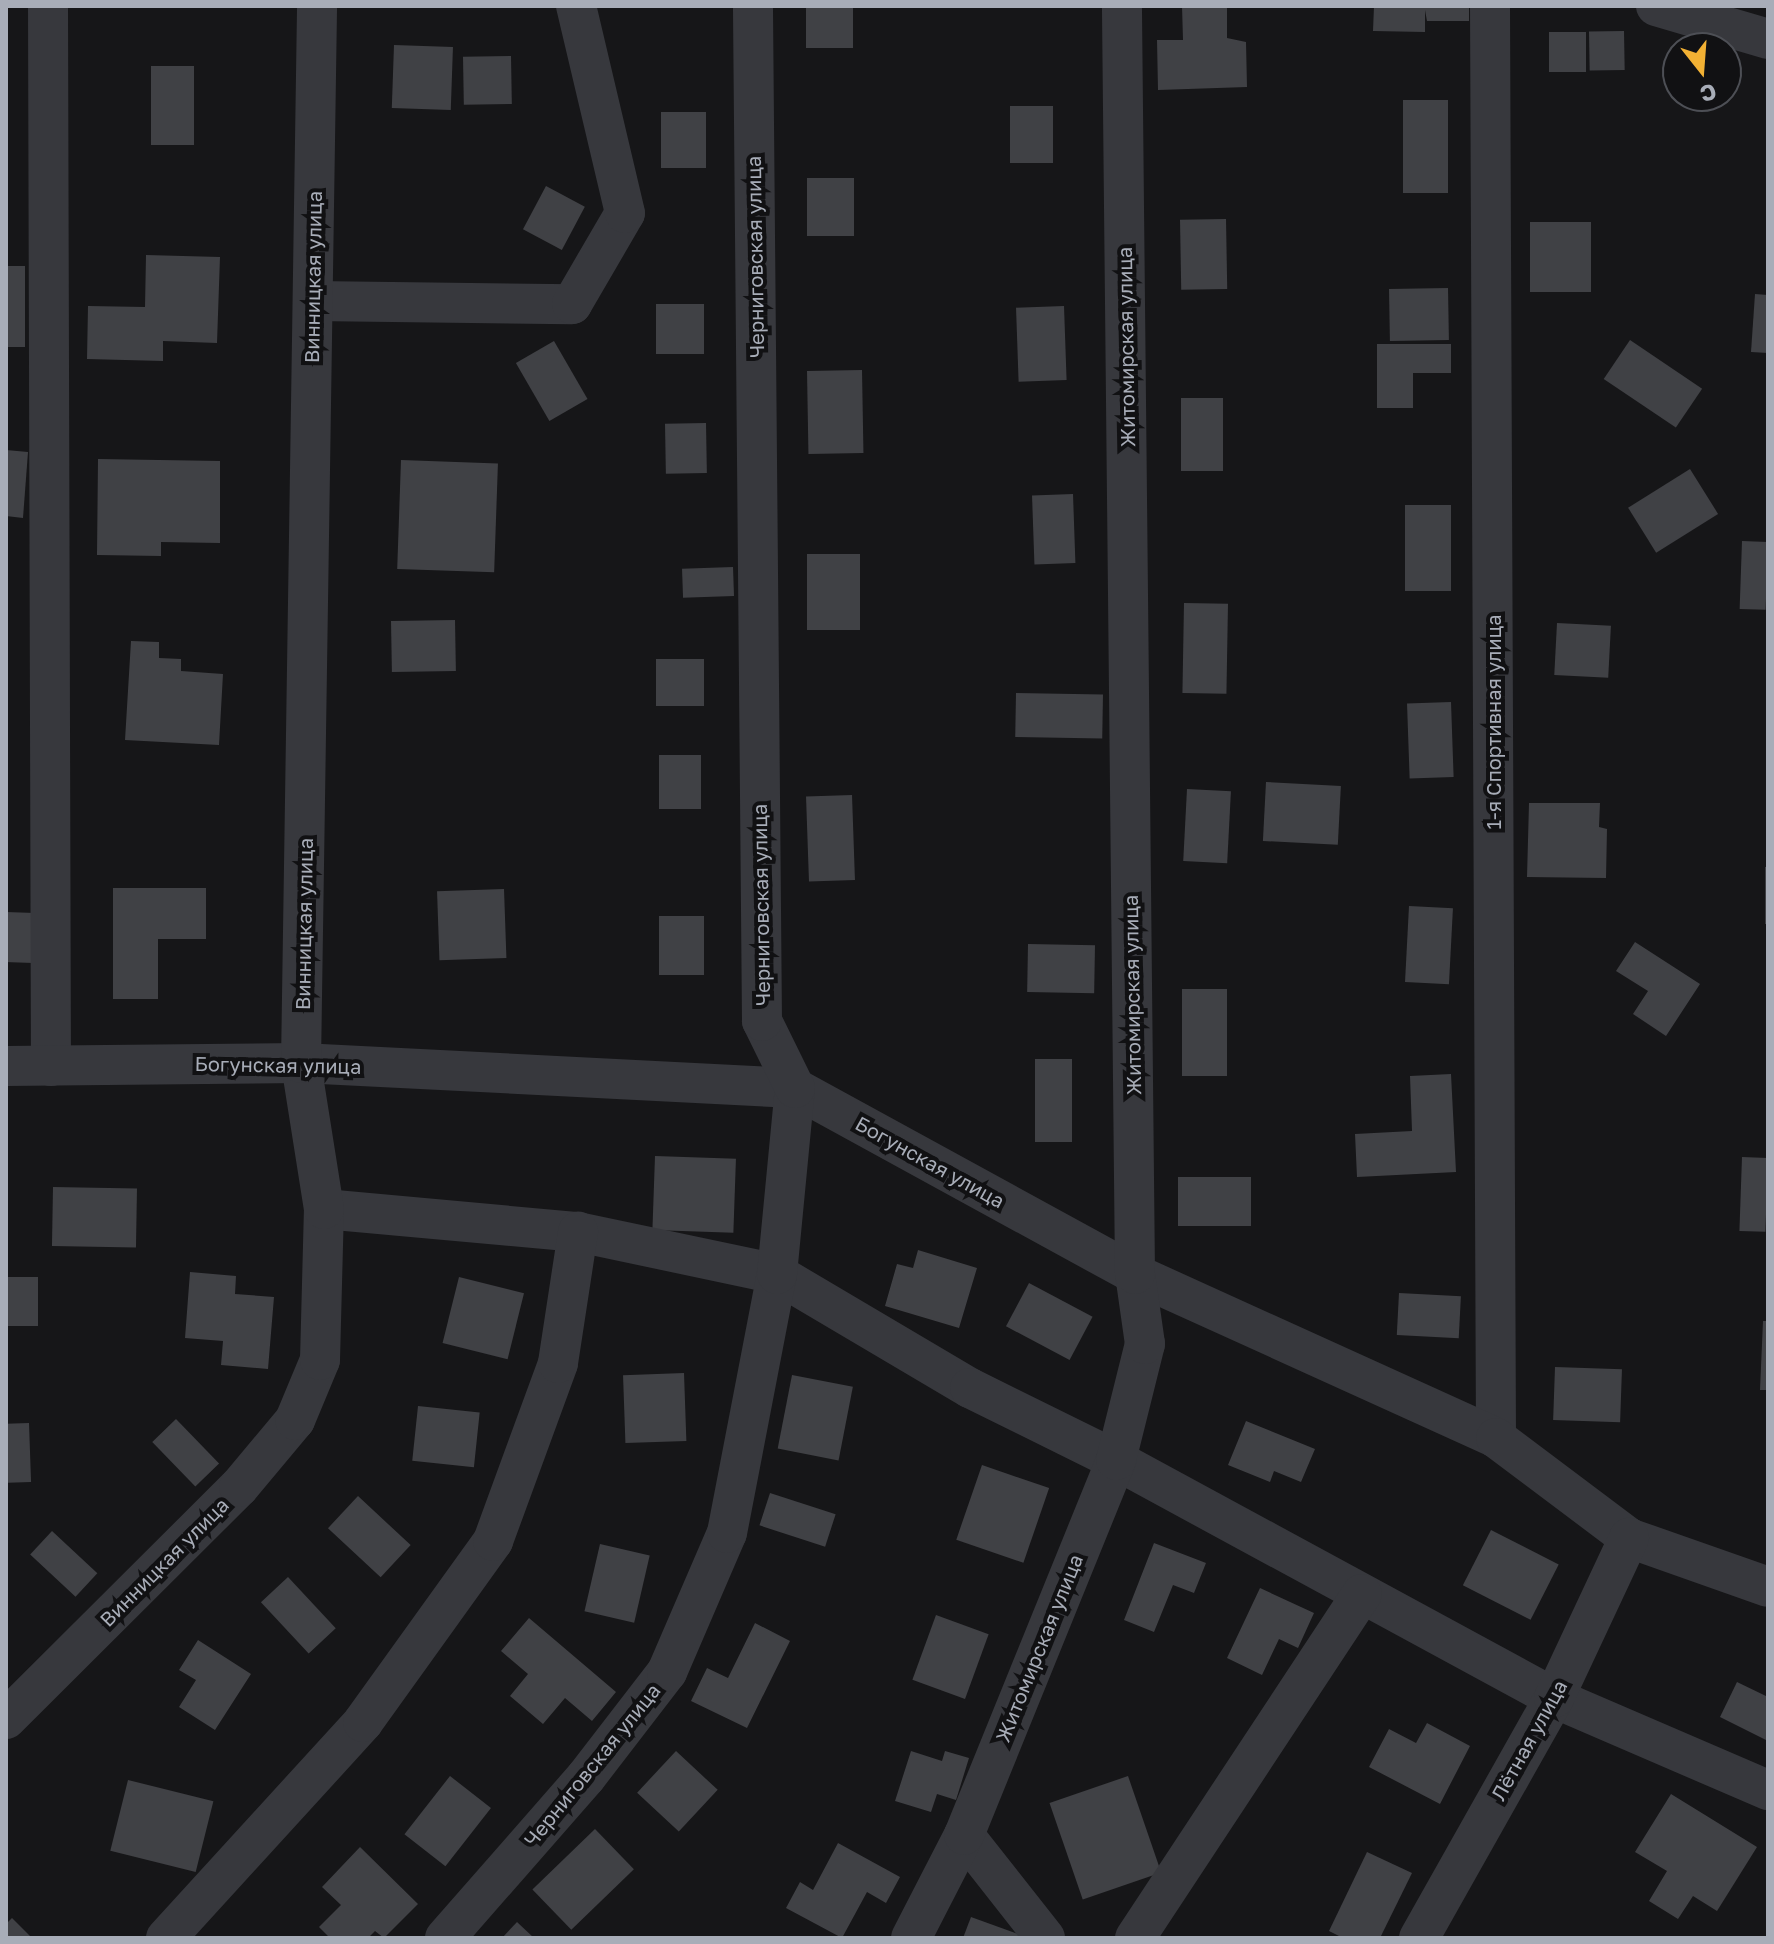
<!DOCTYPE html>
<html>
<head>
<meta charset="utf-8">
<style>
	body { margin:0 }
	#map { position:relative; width:1774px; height:1944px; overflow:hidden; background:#161618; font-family:"Golos Text",sans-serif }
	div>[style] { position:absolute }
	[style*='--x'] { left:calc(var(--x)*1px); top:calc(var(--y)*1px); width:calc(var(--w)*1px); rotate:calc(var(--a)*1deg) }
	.building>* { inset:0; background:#404145; transform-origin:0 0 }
	.minor>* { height:40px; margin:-20px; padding:0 20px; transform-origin:20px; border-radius:20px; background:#37383d }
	span { translate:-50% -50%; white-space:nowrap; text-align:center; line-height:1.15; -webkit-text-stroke:8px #111113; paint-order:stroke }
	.street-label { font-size:20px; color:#a8adb8 }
	.frame { position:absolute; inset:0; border:8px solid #a8adb8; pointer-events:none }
	.north { position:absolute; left:1662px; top:32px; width:80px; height:80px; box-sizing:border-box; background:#111113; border:2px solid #4d4f55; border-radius:50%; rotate:163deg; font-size:22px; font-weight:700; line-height:32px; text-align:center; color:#a8adb8 }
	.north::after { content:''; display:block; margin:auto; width:28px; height:36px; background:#f2b134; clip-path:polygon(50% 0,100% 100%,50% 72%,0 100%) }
</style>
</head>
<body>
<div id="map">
	<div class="building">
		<div style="left:806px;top:6px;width:47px;height:42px"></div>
		<div style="clip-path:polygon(1182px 6px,1227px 6px,1227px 38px,1246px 42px,1247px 87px,1158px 90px,1157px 40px,1183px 40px)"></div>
		<div style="clip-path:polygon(1374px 6px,1469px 6px,1469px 21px,1427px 21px,1425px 10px,1425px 32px,1373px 31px)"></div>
		<div style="left:1624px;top:31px;width:39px;height:35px;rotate:89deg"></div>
		<div style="left:1586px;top:32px;width:40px;height:37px;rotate:90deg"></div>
		<div style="left:394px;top:45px;width:59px;height:63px;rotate:2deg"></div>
		<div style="left:511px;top:56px;width:48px;height:48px;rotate:89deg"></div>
		<div style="left:151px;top:66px;width:43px;height:79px"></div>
		<div style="left:1403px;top:100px;width:45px;height:93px"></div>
		<div style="left:1053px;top:106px;width:57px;height:43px;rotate:90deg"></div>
		<div style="left:661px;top:112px;width:45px;height:56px"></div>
		<div style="left:807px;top:178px;width:47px;height:58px"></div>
		<div style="left:546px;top:186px;width:44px;height:49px;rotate:28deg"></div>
		<div style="left:1226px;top:219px;width:70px;height:46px;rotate:89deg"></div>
		<div style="left:1530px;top:222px;width:61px;height:70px"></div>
		<div style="clip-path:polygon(146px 255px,220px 257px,217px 343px,163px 341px,163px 361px,87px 359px,88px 306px,145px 307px)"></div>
		<div style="left:6px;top:266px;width:19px;height:81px"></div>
		<div style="left:1448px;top:288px;width:52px;height:59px;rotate:89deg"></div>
		<div style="clip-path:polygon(1755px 294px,1768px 295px,1768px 353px,1751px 352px)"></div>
		<div style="left:656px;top:304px;width:48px;height:50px"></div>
		<div style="left:1064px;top:306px;width:74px;height:48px;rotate:88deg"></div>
		<div style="left:1630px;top:340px;width:87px;height:47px;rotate:34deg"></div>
		<div style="left:554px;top:341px;width:67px;height:44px;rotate:60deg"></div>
		<div style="clip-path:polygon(1377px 344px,1451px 344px,1451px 373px,1413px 373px,1413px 408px,1377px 408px)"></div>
		<div style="left:862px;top:370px;width:83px;height:55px;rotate:89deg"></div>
		<div style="left:1181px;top:398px;width:42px;height:73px"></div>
		<div style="left:706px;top:423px;width:50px;height:41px;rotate:89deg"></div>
		<div style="clip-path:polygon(6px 450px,28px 452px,23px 518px,6px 516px)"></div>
		<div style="clip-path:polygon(98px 459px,220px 461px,220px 543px,161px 542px,161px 556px,97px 555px)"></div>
		<div style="left:401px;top:460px;width:97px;height:109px;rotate:2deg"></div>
		<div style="left:1690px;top:469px;width:53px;height:73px;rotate:58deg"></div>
		<div style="left:1073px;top:494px;width:69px;height:41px;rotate:88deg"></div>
		<div style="left:1451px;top:505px;width:86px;height:46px;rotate:90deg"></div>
		<div style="left:1742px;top:541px;width:26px;height:68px;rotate:2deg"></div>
		<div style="left:807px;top:554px;width:53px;height:76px"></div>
		<div style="left:733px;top:567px;width:29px;height:51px;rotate:88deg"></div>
		<div style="left:1184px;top:603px;width:44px;height:90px;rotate:1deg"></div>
		<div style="left:455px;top:620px;width:51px;height:64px;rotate:89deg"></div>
		<div style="left:1557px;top:623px;width:54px;height:52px;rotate:3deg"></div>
		<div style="clip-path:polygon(131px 641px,159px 642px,159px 658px,181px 659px,181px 671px,223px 674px,219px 745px,125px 740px)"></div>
		<div style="left:656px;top:659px;width:48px;height:47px"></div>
		<div style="left:1016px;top:693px;width:87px;height:44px;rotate:1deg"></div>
		<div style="left:1451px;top:702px;width:75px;height:44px;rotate:88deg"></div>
		<div style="left:701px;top:755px;width:54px;height:42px;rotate:90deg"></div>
		<div style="left:1266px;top:782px;width:75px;height:59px;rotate:3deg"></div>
		<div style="left:1187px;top:789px;width:44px;height:72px;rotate:3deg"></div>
		<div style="left:852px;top:795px;width:85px;height:46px;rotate:88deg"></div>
		<div style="clip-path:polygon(1529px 803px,1600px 803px,1599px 827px,1607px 829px,1606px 878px,1527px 877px)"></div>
		<div style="left:1765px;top:867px;width:3px;height:57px"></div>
		<div style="clip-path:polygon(113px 888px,206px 888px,206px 939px,158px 939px,158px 999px,113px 999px)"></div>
		<div style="left:504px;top:889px;width:69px;height:67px;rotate:88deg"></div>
		<div style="left:1409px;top:906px;width:44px;height:76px;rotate:3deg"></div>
		<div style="left:6px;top:912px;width:29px;height:50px;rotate:2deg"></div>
		<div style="left:659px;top:916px;width:45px;height:59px"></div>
		<div style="clip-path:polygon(1635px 942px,1700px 984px,1666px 1036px,1633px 1014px,1648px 991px,1616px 971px)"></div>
		<div style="left:1028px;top:944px;width:67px;height:48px;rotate:1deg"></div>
		<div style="left:1182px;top:989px;width:45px;height:87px"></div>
		<div style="left:1035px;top:1059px;width:37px;height:83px"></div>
		<div style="clip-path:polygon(1451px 1074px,1456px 1172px,1357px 1177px,1355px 1134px,1412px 1131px,1410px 1076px)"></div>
		<div style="left:655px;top:1156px;width:81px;height:74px;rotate:2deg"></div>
		<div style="left:1742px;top:1157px;width:26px;height:74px;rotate:2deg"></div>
		<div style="left:1178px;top:1177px;width:73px;height:49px"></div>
		<div style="left:53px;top:1187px;width:84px;height:59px;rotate:1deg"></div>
		<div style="clip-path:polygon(918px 1250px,977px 1268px,959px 1328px,885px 1306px,897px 1264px,913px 1268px)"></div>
		<div style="clip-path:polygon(190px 1272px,236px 1276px,235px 1294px,274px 1297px,268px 1369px,221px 1365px,223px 1341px,185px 1338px)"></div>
		<div style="left:6px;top:1277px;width:32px;height:49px"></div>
		<div style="left:459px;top:1277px;width:67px;height:68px;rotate:14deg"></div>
		<div style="left:1029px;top:1283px;width:72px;height:49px;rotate:28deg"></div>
		<div style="left:1399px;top:1293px;width:62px;height:42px;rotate:3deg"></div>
		<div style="clip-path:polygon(1763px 1321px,1768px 1321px,1768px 1390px,1760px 1390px)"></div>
		<div style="left:1555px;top:1367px;width:67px;height:53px;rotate:2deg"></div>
		<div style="left:684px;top:1373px;width:68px;height:61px;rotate:88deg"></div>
		<div style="left:792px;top:1375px;width:62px;height:75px;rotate:11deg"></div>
		<div style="left:418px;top:1406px;width:62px;height:55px;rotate:6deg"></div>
		<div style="left:176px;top:1419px;width:62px;height:33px;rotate:46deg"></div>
		<div style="clip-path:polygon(1246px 1421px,1315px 1449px,1301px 1482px,1274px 1471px,1270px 1482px,1228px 1465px)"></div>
		<div style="left:29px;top:1423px;width:59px;height:23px;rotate:88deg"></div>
		<div style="left:982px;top:1465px;width:71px;height:79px;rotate:19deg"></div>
		<div style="left:770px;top:1493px;width:69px;height:34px;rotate:18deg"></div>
		<div style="left:358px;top:1496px;width:72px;height:44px;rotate:43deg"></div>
		<div style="left:1491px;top:1530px;width:76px;height:62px;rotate:27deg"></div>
		<div style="left:52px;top:1531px;width:62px;height:32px;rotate:43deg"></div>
		<div style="clip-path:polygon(1154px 1543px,1206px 1563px,1194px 1593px,1173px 1585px,1154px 1632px,1124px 1620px)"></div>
		<div style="left:600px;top:1544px;width:51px;height:69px;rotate:13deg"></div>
		<div style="left:288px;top:1577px;width:70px;height:37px;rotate:47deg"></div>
		<div style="clip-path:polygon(1260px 1588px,1314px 1613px,1298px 1648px,1279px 1639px,1262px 1675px,1227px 1658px)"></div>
		<div style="left:936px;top:1615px;width:56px;height:69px;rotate:20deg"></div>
		<div style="clip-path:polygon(529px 1618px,616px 1692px,592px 1721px,565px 1698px,543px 1724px,510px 1696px,528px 1674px,501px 1651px)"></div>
		<div style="clip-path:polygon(755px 1623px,790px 1641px,747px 1728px,691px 1701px,707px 1668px,728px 1678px)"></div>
		<div style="clip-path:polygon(198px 1640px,251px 1674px,215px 1730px,179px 1707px,196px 1680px,179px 1670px)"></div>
		<div style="clip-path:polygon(1737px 1682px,1768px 1697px,1768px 1741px,1720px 1717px)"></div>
		<div style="clip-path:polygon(1427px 1723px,1470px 1746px,1440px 1804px,1369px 1767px,1389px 1729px,1416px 1743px)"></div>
		<div style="left:676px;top:1751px;width:57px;height:57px;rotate:43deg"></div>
		<div style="clip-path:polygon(911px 1751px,942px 1761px,945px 1751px,969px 1758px,956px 1800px,937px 1794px,931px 1812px,895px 1801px)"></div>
		<div style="left:450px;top:1776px;width:52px;height:74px;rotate:38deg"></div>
		<div style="left:1128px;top:1776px;width:102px;height:83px;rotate:71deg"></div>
		<div style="left:128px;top:1780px;width:88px;height:73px;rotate:14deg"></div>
		<div style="clip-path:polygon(1671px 1794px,1757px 1847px,1717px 1911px,1693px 1896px,1678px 1919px,1649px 1901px,1667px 1871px,1635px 1852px)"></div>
		<div style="left:595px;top:1829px;width:56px;height:87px;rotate:46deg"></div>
		<div style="clip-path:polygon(838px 1843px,900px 1877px,886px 1903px,867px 1892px,842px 1938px,786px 1908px,800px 1882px,813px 1890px)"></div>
		<div style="clip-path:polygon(360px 1847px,418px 1904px,384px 1938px,375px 1931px,368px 1938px,330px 1938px,319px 1927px,341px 1905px,322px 1887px)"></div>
		<div style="clip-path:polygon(1367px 1852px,1412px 1873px,1380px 1938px,1343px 1938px,1329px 1931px)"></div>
		<div style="clip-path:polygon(971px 1917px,1029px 1938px,963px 1938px)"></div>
		<div style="clip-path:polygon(12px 1918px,32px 1938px,6px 1938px,6px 1924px)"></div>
		<div style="clip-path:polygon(517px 1922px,534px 1938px,502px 1938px)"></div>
	</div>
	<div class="minor">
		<div style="--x:48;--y:6;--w:1060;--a:89.84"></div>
		<div style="--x:1490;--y:6;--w:1432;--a:89.76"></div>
		<div style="--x:1656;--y:6;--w:117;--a:16.4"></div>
		<div style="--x:313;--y:301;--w:259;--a:0.7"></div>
		<div style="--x:572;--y:304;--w:105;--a:-59.8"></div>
		<div style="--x:625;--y:213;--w:213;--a:-103.3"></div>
		<div style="--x:6;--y:1066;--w:295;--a:-0.6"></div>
		<div style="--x:301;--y:1063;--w:495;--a:2.9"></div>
		<div style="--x:795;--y:1088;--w:388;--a:28.7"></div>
		<div style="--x:1135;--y:1274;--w:397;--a:24.4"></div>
		<div style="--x:1496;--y:1438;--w:166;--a:36.9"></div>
		<div style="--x:1629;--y:1538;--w:147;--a:19.4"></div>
		<div style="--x:324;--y:1209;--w:255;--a:5.2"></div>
		<div style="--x:578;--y:1232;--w:203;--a:11.9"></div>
		<div style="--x:777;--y:1274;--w:224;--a:30.6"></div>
		<div style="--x:970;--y:1388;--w:163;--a:26.3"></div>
		<div style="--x:1116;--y:1460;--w:498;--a:28.5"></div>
		<div style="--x:1554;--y:1698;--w:233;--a:23.3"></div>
		<div style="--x:6;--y:1719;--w:329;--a:-44.9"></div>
		<div style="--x:239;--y:1487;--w:87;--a:-50.1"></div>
		<div style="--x:295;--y:1420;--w:65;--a:-67.4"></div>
		<div style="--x:320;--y:1360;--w:151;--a:-88.5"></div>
		<div style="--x:324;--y:1209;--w:148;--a:-99"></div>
		<div style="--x:301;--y:1063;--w:1057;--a:-89.13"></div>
		<div style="--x:964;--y:1835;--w:131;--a:51.8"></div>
		<div style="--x:166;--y:1938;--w:292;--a:-47.6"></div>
		<div style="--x:363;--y:1722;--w:223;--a:-54.3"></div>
		<div style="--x:493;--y:1541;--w:189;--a:-69.9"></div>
		<div style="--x:558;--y:1363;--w:133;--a:-81.3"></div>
		<div style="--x:445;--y:1938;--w:214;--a:-48.8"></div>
		<div style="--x:586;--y:1777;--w:133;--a:-52.4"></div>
		<div style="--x:667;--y:1672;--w:151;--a:-66.7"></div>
		<div style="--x:727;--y:1533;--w:264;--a:-79.1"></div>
		<div style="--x:777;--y:1274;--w:187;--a:-84.5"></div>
		<div style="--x:795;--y:1088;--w:75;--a:-116.2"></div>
		<div style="--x:762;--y:1021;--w:1015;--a:-90.51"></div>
		<div style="--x:911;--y:1938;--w:116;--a:-62.8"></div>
		<div style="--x:964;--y:1835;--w:405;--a:-67.9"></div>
		<div style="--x:1116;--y:1460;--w:120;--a:-76"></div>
		<div style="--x:1145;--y:1344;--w:71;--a:-98.1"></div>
		<div style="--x:1135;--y:1274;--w:1268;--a:-90.59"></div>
		<div style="--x:1135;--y:1938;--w:412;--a:-56.6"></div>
		<div style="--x:1419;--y:1938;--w:275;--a:-60.6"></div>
		<div style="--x:1554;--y:1698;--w:177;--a:-64.9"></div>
	</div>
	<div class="street-label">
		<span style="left:755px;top:257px;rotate:-91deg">Черниговская улица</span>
		<span style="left:313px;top:277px;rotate:-89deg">Винницкая улица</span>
		<span style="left:1126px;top:347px;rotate:-91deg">Житомирская улица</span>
		<span style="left:1493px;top:722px;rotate:-90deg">1-я Спортивная улица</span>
		<span style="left:761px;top:905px;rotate:-91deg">Черниговская улица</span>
		<span style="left:304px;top:924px;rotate:-89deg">Винницкая улица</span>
		<span style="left:1132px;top:995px;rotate:-91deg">Житомирская улица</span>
		<span style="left:278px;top:1065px;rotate:1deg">Богунская улица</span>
		<span style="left:930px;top:1162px;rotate:29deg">Богунская улица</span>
		<span style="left:164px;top:1562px;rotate:-45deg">Винницкая улица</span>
		<span style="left:1039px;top:1648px;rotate:-68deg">Житомирская улица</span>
		<span style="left:1529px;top:1740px;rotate:-61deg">Лётная улица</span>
		<span style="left:592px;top:1765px;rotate:-51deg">Черниговская улица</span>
	</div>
	<div class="frame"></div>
	<div class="north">С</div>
</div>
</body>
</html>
